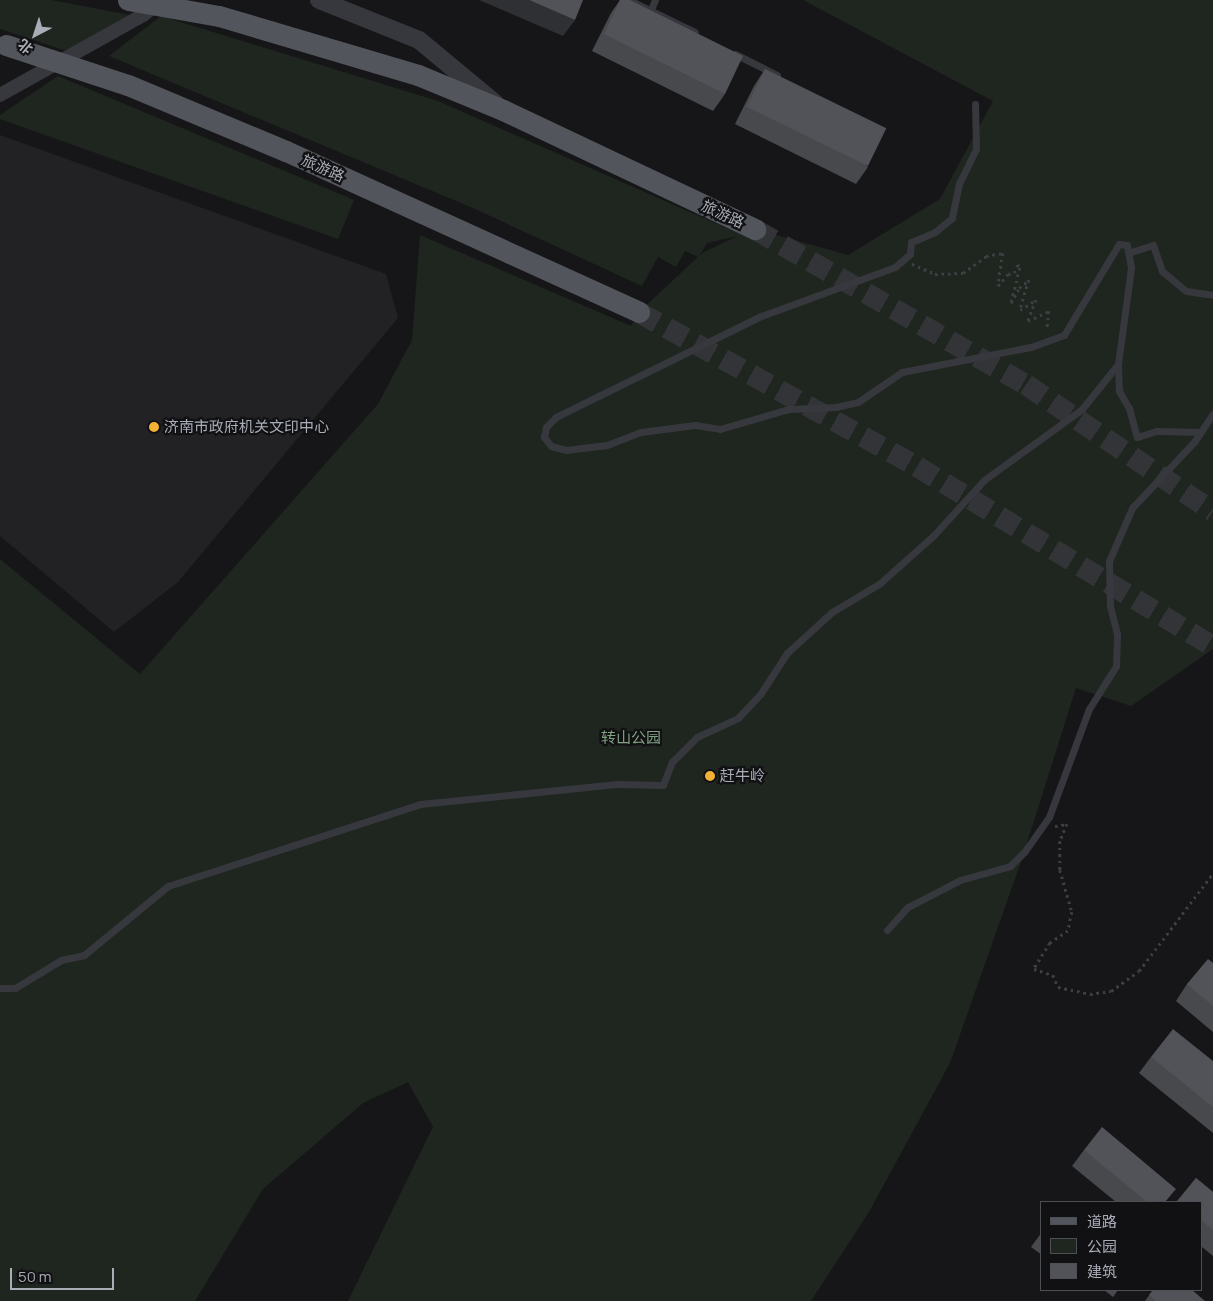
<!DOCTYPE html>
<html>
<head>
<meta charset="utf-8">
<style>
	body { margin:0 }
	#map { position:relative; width:1213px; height:1301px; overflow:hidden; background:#161618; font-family:Manrope,"Noto Sans SC",sans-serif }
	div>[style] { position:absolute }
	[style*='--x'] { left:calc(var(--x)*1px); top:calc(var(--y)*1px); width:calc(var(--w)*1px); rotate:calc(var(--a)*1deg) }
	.built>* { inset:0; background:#222225 }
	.green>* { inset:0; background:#1e261f }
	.primary-tunnel>* { height:21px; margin-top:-10.5px; transform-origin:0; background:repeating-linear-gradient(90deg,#333438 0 21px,transparent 0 32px) }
	.path>* { height:2.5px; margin-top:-1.25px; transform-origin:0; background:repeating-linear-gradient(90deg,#3d3f44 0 2.5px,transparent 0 6.5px) }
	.service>* { height:7px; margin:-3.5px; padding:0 3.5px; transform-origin:3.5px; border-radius:3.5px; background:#37383d }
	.minor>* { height:14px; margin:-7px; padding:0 7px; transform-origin:7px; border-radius:7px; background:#37383d }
	.tertiary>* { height:18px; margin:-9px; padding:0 9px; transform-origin:9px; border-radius:9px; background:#37383d }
	.primary>* { height:21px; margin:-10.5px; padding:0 10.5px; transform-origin:10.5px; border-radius:10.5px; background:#53555c }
	.primary-bridge>* { height:21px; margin:-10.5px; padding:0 10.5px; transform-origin:10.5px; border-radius:10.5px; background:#53555c }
	.wall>* { inset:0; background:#47494d }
	.shaded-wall>* { inset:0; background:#2f3033 }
	.building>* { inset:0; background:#525359; transform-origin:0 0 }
	.dots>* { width:14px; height:14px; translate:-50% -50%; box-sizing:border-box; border:2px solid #111113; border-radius:50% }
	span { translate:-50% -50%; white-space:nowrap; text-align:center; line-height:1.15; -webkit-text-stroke:4.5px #111113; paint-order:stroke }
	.street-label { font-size:15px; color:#a8adb8 }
	.poi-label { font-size:15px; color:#a8adb8 }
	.left { translate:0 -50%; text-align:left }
	.park-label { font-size:15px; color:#7fa381 }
	.legend { position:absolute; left:1040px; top:1201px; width:162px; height:90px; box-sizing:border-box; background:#111113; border:1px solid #4d4f55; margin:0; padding:6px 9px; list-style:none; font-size:15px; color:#a8adb8 }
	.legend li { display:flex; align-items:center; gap:10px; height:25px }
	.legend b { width:25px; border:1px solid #4d4f55 }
	.north { position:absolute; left:10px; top:10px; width:50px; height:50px; -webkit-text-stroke:4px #111113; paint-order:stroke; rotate:220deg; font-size:14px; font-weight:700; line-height:20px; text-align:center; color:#a8adb8 }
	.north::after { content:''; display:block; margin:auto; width:18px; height:22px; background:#a8adb8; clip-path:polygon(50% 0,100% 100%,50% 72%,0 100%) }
	.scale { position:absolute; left:10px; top:1268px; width:104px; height:22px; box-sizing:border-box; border:2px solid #a8adb8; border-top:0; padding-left:6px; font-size:15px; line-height:18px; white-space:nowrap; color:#a8adb8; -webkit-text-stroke:4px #111113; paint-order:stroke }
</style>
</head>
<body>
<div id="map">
	<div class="built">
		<div style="clip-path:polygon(0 135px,386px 274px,398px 318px,178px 582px,114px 632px,0 536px)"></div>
	</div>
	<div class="green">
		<div style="clip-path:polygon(0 0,51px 0,130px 15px,67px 51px,0 29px)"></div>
		<div style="clip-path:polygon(evenodd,803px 0,1213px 0,1213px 649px,1131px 706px,1076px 688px,1022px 859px,950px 1063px,869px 1212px,811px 1301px,348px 1301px,433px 1127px,408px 1082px,363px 1103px,263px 1189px,195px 1301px,0 1301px,0 559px,140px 674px,378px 404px,412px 340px,420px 235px,631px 326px,639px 312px,698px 257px,685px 251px,676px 267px,658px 257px,642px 286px,473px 208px,109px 56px,161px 16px,438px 101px,742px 235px,755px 229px,848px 255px,940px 199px,993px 101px,803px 0,738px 236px,704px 252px,700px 255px,707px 243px,738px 236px)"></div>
		<div style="clip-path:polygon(58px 76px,354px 200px,338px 239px,0 119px,0 115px)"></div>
	</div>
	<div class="primary-tunnel">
		<div style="--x:755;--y:229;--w:312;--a:29.8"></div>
		<div style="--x:1026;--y:384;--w:226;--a:34.2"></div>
		<div style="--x:639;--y:312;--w:318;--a:29"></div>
		<div style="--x:917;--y:466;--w:346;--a:31.3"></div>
	</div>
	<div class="path">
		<div style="--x:912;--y:264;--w:25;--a:23"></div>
		<div style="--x:935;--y:274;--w:28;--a:-2"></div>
		<div style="--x:963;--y:273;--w:29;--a:-36"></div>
		<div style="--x:986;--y:256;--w:17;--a:-10"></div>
		<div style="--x:1003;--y:253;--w:33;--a:99"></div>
		<div style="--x:998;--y:286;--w:16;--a:-50"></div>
		<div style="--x:1008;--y:274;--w:6;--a:-9"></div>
		<div style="--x:1014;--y:273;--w:10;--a:-66"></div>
		<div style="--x:1018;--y:264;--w:4;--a:63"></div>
		<div style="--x:1020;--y:268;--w:36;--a:104"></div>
		<div style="--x:1011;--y:303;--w:17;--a:-62"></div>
		<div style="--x:1019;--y:288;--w:13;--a:-39"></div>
		<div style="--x:1029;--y:280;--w:31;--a:107"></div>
		<div style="--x:1020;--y:310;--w:19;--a:-32"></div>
		<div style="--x:1036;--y:300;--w:22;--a:111"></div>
		<div style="--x:1028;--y:321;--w:23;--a:-25"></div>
		<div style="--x:1049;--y:311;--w:19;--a:96"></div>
		<div style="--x:1055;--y:826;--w:12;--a:-9"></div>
		<div style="--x:1067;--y:824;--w:18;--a:112"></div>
		<div style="--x:1060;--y:841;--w:29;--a:90"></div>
		<div style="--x:1060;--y:870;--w:44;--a:74.1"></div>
		<div style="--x:1072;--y:912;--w:19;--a:102"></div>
		<div style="--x:1068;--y:931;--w:22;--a:146"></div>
		<div style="--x:1050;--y:943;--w:31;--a:122"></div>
		<div style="--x:1034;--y:969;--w:20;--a:18"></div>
		<div style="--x:1053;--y:975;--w:13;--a:67"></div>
		<div style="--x:1058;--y:987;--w:33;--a:12"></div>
		<div style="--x:1090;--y:994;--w:21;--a:-8"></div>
		<div style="--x:1111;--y:991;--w:34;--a:-36"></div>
		<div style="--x:1139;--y:971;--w:123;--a:-52.9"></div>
	</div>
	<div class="service">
		<div style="--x:629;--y:0;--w:73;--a:25.9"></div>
		<div style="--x:651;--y:9;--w:10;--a:-66"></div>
		<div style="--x:735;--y:54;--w:47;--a:26.6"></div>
		<div style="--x:975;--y:104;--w:45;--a:88.7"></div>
		<div style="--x:976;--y:149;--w:39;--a:116"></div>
		<div style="--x:959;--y:184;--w:35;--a:102"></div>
		<div style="--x:952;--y:218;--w:22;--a:141"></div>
		<div style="--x:935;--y:232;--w:26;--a:157"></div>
		<div style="--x:911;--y:242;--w:12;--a:95"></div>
		<div style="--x:910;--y:254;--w:20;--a:139"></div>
		<div style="--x:895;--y:267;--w:143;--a:159.9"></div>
		<div style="--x:761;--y:316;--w:229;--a:153.8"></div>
		<div style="--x:556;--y:417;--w:14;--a:135"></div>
		<div style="--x:546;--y:427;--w:10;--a:101"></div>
		<div style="--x:544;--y:437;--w:11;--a:52"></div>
		<div style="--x:551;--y:446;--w:16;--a:15"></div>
		<div style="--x:566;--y:450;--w:41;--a:-7"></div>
		<div style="--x:607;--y:445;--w:36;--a:-21"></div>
		<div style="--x:641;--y:432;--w:54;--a:-7.4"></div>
		<div style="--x:695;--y:425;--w:25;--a:9"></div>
		<div style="--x:720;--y:429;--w:72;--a:-16.2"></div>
		<div style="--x:789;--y:409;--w:47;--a:-2.4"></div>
		<div style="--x:836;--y:407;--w:23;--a:-13"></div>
		<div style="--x:858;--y:402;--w:53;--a:-34.3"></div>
		<div style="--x:902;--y:372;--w:131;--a:-11"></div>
		<div style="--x:1031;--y:347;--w:35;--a:-20"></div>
		<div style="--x:1064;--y:335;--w:106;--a:-58.9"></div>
		<div style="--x:1119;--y:244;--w:8;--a:7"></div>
		<div style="--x:1127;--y:245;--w:23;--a:80"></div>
		<div style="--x:1131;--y:268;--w:97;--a:97.7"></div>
		<div style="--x:1118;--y:364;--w:27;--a:88"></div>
		<div style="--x:1119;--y:391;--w:20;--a:60"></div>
		<div style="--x:1129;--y:408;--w:30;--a:75"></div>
		<div style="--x:1137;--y:437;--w:21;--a:-17"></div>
		<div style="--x:1157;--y:431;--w:44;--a:1.3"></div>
		<div style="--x:1128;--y:253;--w:26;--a:-18"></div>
		<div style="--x:1153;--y:245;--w:28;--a:71"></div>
		<div style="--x:1162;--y:271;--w:31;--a:40"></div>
		<div style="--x:1186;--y:291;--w:27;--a:8"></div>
		<div style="--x:887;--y:930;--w:31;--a:-48"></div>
		<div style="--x:908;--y:907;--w:59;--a:-27.4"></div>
		<div style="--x:960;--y:880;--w:52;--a:-15.6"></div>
		<div style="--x:1010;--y:866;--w:21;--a:-45"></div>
		<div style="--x:1025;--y:851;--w:42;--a:-54.8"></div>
		<div style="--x:1049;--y:817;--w:115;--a:-69.7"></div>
		<div style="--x:1089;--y:709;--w:51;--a:-57.9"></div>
		<div style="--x:1116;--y:666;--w:32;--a:-88"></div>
		<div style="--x:1117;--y:634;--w:29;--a:-104"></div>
		<div style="--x:1110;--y:606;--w:45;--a:-91.3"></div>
		<div style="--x:1109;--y:561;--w:58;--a:-66.5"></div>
		<div style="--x:1132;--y:508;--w:91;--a:-46.8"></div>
		<div style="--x:1194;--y:442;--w:34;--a:-56"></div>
		<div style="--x:0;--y:988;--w:15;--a:0"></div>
		<div style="--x:15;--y:988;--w:54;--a:-31.3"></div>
		<div style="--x:61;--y:960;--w:24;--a:-12"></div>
		<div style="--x:84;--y:955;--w:109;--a:-39.4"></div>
		<div style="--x:168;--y:886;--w:265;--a:-18"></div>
		<div style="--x:420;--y:804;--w:199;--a:-5.8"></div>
		<div style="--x:618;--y:784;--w:45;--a:1.3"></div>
		<div style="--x:663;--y:785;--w:25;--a:-69"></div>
		<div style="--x:672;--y:762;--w:35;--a:-45"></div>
		<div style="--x:697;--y:737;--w:45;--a:-24.9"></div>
		<div style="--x:738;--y:718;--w:34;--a:-47"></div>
		<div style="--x:761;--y:693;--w:48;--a:-57"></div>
		<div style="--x:787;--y:653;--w:61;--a:-42.3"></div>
		<div style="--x:832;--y:612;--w:55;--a:-30.8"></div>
		<div style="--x:879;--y:584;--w:74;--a:-41.7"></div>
		<div style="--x:934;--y:535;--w:74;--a:-47.7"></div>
		<div style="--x:984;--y:480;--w:121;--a:-35.9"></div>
		<div style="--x:1082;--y:409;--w:58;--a:-51.3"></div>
	</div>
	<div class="minor">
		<div style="--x:0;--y:95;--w:164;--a:-29.2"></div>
		<div style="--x:143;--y:15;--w:21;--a:-39"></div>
	</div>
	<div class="tertiary">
		<div style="--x:319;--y:0;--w:108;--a:21.8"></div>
		<div style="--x:419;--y:40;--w:99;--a:39.7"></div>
	</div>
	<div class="primary">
		<div style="--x:219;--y:16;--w:208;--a:16.5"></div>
		<div style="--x:418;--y:75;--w:92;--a:22.4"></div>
		<div style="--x:503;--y:110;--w:279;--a:25.3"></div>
		<div style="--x:128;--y:85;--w:171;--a:22.7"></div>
		<div style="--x:286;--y:151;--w:388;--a:24.5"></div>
	</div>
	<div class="primary-bridge">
		<div style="--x:128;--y:0;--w:92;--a:10"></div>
		<div style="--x:6;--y:45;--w:128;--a:18.2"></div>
	</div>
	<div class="wall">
		<div style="clip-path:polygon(620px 0,630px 0,725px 94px,713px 111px,592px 51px,611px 13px)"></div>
		<div style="clip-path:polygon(765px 69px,868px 167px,856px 184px,735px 124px,754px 86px)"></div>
		<div style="clip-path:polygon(1213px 963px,1213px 1032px,1176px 1001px,1187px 984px)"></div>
		<div style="clip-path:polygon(1151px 1057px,1213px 1061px,1213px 1133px,1139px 1073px)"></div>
		<div style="clip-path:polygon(1084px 1150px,1166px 1202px,1116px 1202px,1072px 1166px)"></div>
		<div style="clip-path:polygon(1196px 1178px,1213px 1192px,1213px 1256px,1202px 1247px,1202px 1202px,1176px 1202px)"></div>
		<div style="clip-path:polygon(1042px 1232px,1042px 1255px,1031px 1247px)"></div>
		<div style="clip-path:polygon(1104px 1290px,1118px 1290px,1113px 1297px)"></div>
		<div style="clip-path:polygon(1153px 1290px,1205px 1301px,1145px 1301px)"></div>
	</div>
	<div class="shaded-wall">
		<div style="clip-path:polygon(479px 0,529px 0,575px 20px,563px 36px)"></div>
	</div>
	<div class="building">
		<div style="clip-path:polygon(529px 0,583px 0,575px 20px)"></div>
		<div style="clip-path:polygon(620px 0,630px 0,743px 56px,725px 94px,604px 34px)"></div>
		<div style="left:765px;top:69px;width:135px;height:42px;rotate:26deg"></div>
		<div style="clip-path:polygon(1208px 959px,1213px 963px,1213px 1006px,1187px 984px)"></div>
		<div style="clip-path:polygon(1173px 1029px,1213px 1061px,1213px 1107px,1151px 1057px)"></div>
		<div style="clip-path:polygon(1102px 1127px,1176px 1189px,1165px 1202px,1147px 1202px,1084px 1150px)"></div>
		<div style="clip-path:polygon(1196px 1178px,1213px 1192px,1213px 1230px,1202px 1221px,1202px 1202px,1180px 1202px,1178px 1201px)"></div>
		<div style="clip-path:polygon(1153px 1290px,1192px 1290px,1205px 1301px,1156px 1301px,1149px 1295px)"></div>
	</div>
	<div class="dots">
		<div style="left:154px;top:427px;background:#f2b134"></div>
		<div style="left:710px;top:776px;background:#f2b134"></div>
	</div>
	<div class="street-label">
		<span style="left:323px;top:168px;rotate:24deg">旅游路</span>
		<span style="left:723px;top:214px;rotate:25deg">旅游路</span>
	</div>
	<div class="poi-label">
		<span class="left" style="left:164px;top:427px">济南市政府机关文印中心</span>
		<span class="left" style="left:720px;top:776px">赶牛岭</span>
	</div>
	<div class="park-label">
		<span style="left:631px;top:738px">转山公园</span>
	</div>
	<ul class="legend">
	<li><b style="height:6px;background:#53555c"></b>道路</li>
	<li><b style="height:14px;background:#1e261f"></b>公园</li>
	<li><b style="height:14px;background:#525359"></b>建筑</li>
	</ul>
	<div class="north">北</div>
	<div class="scale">50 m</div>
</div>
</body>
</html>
